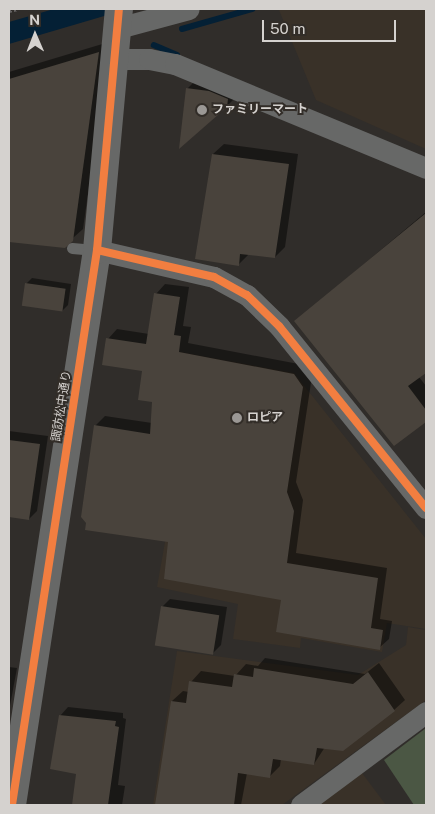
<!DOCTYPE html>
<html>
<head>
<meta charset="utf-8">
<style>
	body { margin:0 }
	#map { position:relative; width:435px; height:814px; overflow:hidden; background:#302d2a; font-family:"Public Sans","Noto Sans JP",sans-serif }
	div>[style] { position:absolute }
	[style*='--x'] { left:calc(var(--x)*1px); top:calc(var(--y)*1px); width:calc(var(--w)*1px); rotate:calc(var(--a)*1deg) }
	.built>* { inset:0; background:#393128 }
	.green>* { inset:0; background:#4b5744 }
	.water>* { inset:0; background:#042035 }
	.shadow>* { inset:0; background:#0007 }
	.stream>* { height:5.5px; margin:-2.75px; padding:0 2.75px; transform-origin:2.75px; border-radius:2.75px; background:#042035 }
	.building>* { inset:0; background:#49433c; transform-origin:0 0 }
	.path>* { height:3px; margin-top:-1.5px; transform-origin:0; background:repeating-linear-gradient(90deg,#666464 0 2.5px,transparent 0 5px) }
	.service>* { height:11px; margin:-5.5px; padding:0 5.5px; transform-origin:5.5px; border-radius:5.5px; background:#676867 }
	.minor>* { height:21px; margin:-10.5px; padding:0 10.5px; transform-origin:10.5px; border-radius:10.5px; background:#676867 }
	.tertiary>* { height:28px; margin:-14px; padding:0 14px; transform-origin:14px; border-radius:14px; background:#676867 }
	.cycleway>* { height:8px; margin:-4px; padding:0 4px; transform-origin:4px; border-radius:4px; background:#f27e40 }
	.dots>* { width:14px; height:14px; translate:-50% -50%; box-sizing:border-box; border:2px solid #322d28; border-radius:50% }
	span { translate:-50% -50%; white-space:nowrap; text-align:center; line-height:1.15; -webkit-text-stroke:4px #322d28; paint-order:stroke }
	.poi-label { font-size:12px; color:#d5d2cf; font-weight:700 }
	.left { translate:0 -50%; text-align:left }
	.street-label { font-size:12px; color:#d5d2cf }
	.frame { position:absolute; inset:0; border:10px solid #d5d2cf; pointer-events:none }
	.north { position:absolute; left:10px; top:10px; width:50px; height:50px; -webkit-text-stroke:4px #322d28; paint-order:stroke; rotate:359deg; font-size:14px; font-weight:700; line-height:20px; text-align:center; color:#d5d2cf }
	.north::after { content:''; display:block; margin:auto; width:18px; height:22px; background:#d5d2cf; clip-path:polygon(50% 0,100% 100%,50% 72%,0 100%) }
	.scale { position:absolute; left:262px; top:20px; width:134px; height:22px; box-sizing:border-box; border:2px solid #d5d2cf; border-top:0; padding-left:6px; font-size:15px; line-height:18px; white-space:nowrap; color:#d5d2cf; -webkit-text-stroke:4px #322d28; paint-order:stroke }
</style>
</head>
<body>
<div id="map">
	<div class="built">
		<div style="clip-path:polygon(284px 9px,426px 9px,426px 149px,316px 100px,279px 10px)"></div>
		<div style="clip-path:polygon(180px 352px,294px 373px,426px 539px,426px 629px,387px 623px,382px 652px,301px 638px,300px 648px,233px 639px,238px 604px,157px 587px,184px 435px,168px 432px)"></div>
		<div style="clip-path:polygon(408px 627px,426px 630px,426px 700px,282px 805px,153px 805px,177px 651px,358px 675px,406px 645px)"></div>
		<div style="clip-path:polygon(362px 773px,386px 805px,318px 805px)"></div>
	</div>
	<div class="green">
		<div style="clip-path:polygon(426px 728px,426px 805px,414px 805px,384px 760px)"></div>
	</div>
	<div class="water">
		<div style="clip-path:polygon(54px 9px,128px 9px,9px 44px,9px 22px)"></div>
	</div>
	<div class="shadow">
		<div style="clip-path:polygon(109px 42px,83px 229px,64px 246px,9px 241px,9px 72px)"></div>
		<div style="clip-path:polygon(196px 80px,235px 98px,226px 107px,187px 89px)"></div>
		<div style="clip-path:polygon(224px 144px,298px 154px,285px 247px,275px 257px,249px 254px,238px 265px,213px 154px)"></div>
		<div style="clip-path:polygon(426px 212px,426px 371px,419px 377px,426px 386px,426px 420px,394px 444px,296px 321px)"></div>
		<div style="clip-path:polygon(32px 278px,71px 284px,68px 305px,62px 311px,26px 284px)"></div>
		<div style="clip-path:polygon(165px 284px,189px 287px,183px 326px,191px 327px,188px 343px,304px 365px,312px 376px,296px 482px,303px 500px,296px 553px,387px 568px,380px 619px,392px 621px,389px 639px,379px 648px,170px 541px,95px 426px,105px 416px,152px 423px,154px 401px,143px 370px,108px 339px,117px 329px,149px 334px,156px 294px)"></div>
		<div style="clip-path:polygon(9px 431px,48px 436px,37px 511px,29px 519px,9px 516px)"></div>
		<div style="clip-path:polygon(170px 599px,227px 607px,221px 645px,213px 653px,162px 607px)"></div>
		<div style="clip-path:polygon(265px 658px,365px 674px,379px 663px,405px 700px,394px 710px,325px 747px,314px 764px,281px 759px,280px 766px,270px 776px,247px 773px,241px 805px,156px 805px,172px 701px,183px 691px,189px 692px,191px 682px,201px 671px,235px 676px,246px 664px,258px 666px)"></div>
		<div style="clip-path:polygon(9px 667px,17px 668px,9px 711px)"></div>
		<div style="clip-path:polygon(68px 707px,123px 713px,123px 718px,126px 719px,118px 785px,125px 786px,122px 805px,73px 805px,78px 773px,60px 716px)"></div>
	</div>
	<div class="stream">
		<div style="--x:182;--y:29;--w:73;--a:-15.9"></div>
		<div style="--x:154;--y:45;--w:25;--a:23"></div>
	</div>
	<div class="building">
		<div style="clip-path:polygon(99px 52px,73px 241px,65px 248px,9px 242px,9px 79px)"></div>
		<div style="clip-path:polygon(186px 88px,209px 91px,228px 99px,227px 107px,179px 149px)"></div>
		<div style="clip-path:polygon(212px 154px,289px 164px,275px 258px,240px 254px,239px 266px,195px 259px)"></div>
		<div style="clip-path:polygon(426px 213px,426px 373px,408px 386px,426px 410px,426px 422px,394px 446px,294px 321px)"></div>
		<div style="left:25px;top:283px;width:41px;height:23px;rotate:8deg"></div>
		<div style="clip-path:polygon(154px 293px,180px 297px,174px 335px,181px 336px,179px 352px,294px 374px,303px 387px,287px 492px,294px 511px,287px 563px,378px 578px,371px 628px,383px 630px,380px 650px,276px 632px,281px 600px,164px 579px,168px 542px,85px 530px,86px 523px,81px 517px,94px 425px,150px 434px,152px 402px,138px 400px,142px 371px,102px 365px,106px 338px,146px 344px)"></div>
		<div style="clip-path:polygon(9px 440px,40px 444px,29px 520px,9px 517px)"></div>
		<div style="left:161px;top:606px;width:59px;height:40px;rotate:9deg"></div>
		<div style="clip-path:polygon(254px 668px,353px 684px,368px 672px,395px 711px,343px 751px,317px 748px,314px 765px,273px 759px,270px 778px,238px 773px,234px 805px,155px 805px,171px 701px,186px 703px,189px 681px,232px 687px,234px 674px,253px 677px)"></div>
		<div style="clip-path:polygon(59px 715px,116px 721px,115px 726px,119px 727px,108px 805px,72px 805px,76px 774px,50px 769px)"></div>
	</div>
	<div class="path">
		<div style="--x:9;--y:11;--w:9;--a:-13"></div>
	</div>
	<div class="service">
		<div style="--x:72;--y:248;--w:25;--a:5"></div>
	</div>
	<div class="minor">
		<div style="--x:118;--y:28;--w:73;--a:-15"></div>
		<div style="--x:116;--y:59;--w:33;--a:0"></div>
		<div style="--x:149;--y:59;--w:26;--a:11"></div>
		<div style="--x:175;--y:64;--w:272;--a:22.5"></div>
		<div style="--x:97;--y:250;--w:120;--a:13"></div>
		<div style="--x:214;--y:277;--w:38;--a:29"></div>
		<div style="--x:247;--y:295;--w:45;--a:44.1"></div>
		<div style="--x:279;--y:326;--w:234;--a:51.1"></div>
		<div style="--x:301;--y:805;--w:156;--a:-36.6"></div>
	</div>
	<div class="tertiary">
		<div style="--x:12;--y:805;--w:561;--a:-81.29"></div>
		<div style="--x:97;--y:250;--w:242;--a:-84.8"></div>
	</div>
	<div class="cycleway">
		<div style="--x:97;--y:250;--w:120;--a:13"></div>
		<div style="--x:214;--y:277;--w:38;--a:29"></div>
		<div style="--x:247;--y:295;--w:45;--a:44.1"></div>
		<div style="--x:279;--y:326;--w:234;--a:51.1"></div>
		<div style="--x:12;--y:805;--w:561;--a:-81.29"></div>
		<div style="--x:97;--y:250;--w:242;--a:-84.8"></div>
	</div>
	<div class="dots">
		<div style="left:202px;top:110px;background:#9b9895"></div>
		<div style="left:237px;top:418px;background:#9b9895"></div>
	</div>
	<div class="poi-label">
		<span class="left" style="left:212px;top:110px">ファミリーマート</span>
		<span class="left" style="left:247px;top:418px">ロピア</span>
	</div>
	<div class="street-label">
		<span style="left:62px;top:406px;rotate:-81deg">諏訪松中通り</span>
	</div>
	<div class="frame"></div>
	<div class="north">N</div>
	<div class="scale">50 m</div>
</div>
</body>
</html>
